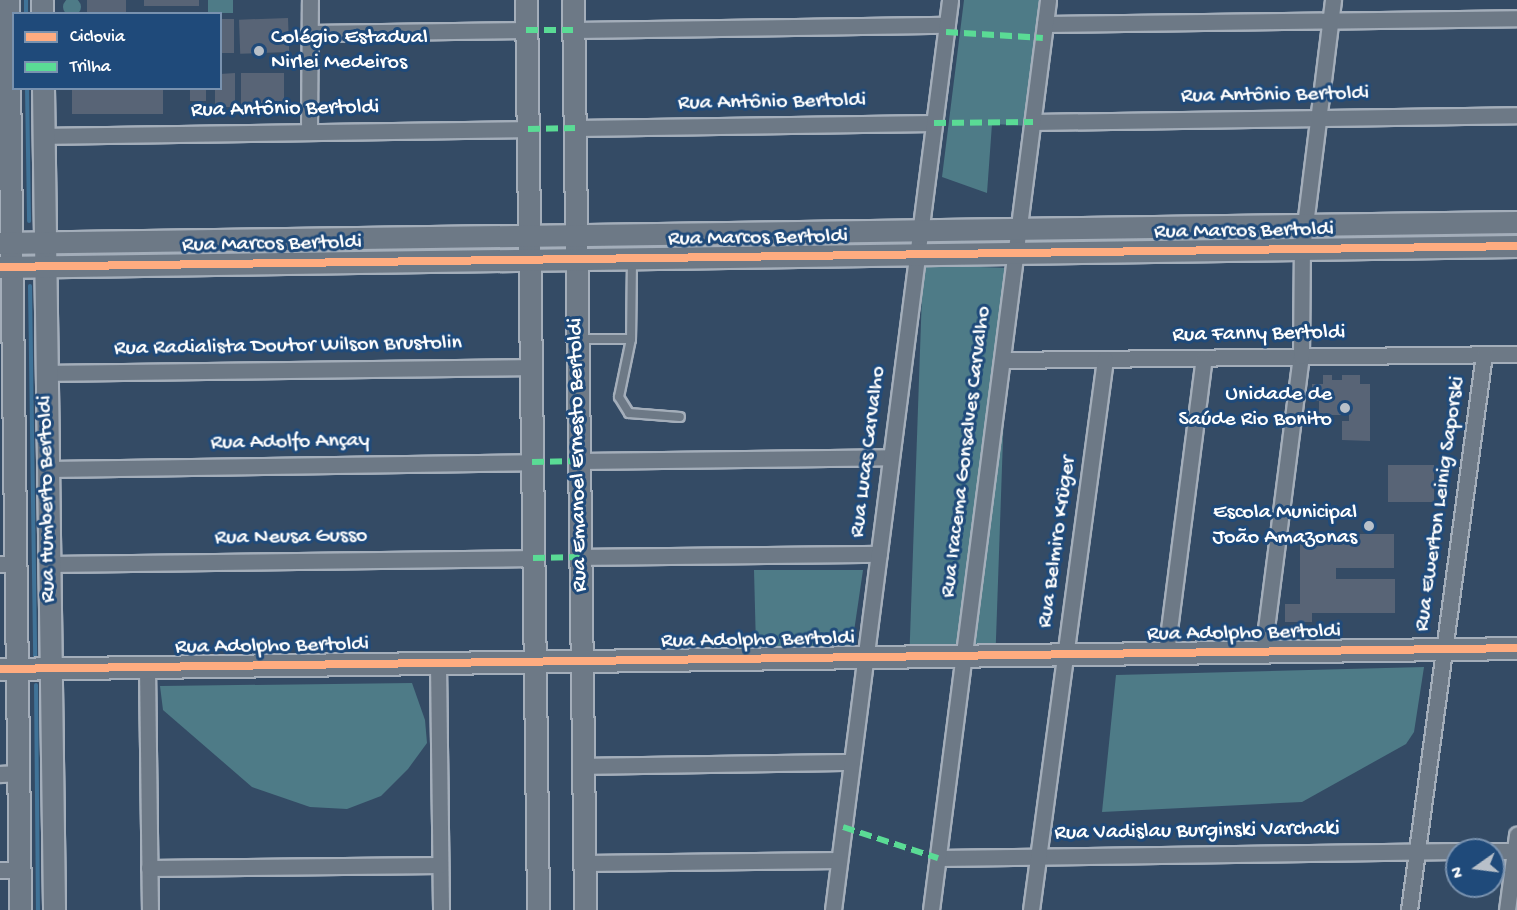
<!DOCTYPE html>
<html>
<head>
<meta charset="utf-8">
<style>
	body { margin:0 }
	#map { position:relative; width:1517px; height:910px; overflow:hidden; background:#344b65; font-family:"Gochi Hand",sans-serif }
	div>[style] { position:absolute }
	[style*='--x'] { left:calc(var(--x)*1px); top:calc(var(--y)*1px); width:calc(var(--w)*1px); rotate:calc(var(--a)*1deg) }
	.green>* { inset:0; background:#4e7b87; transform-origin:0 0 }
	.round { border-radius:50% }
	.stream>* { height:4px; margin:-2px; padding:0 2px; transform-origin:2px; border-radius:2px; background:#407398 }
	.building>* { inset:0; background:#586476; transform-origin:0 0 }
	.roads { filter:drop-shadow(2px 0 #a4aeba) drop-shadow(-2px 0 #a4aeba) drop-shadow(0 2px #a4aeba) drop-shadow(0 -2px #a4aeba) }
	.lane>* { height:8px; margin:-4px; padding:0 4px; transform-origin:4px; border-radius:4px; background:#6d7986 }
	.street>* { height:15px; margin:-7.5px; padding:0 7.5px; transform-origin:7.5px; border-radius:7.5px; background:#6d7986 }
	.secondary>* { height:21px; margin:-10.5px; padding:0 10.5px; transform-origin:10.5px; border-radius:10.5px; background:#6d7986 }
	.quiet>* { height:6px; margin-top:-3px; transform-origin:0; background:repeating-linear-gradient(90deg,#5adb95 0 12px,transparent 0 18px) }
	.cycleway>* { height:8px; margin:-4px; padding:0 4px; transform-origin:4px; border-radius:4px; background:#ffac80 }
	.dots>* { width:16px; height:16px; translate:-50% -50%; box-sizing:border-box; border:3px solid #1f4a7a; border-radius:50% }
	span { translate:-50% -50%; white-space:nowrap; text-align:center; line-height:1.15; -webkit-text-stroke:6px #1f4a7a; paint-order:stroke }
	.poi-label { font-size:22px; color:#fff }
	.left { translate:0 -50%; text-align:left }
	.right { translate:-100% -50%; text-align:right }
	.street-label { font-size:22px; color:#fff }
	.legend { position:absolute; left:12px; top:12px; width:210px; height:78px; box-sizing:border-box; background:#1f4a7a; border:2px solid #7992af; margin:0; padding:8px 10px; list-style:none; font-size:18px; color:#fff }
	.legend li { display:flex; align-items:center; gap:12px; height:30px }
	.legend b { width:30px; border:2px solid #7992af }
	.north { position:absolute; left:1445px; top:838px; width:60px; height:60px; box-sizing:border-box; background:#1f4a7a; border:2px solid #7992af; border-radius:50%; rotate:256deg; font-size:16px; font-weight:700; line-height:24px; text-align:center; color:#fff }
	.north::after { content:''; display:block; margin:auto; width:21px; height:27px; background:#b8c0c9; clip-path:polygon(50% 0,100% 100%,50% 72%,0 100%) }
</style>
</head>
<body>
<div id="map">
	<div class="green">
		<div class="round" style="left:63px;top:-2px;width:18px;height:18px"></div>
		<div style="left:208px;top:0;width:25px;height:13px"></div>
		<div style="clip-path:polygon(964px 0,1044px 0,1030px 126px,992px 124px,987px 193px,942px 177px)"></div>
		<div style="left:923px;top:265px;width:86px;height:384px;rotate:2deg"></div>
		<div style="clip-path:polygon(754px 570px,863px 570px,852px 645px,756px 647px)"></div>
		<div style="clip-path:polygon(1424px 667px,1414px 732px,1406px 744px,1302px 802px,1102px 812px,1116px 675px)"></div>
		<div style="clip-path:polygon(412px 683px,425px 720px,427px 743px,408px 769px,381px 796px,347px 809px,310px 807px,252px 787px,163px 710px,160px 686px)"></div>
	</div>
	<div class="stream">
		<div style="--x:26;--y:0;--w:14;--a:90"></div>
		<div style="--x:27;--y:88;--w:133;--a:89.1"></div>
		<div style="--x:30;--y:286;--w:374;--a:89.2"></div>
		<div style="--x:36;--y:685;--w:225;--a:89.5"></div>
	</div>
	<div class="building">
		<div style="left:87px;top:0;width:39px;height:14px"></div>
		<div style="left:144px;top:0;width:55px;height:6px"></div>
		<div style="left:288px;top:18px;width:34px;height:49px;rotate:88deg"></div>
		<div style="left:220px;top:19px;width:14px;height:34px"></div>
		<div style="clip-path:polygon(235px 73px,235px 107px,215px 107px,215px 88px,220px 88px,220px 74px)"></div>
		<div style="left:284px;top:73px;width:34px;height:43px;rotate:90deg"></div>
		<div style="left:72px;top:88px;width:91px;height:26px"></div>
		<div style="left:190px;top:88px;width:16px;height:13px"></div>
		<div style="clip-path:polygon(1323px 375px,1332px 375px,1332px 380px,1342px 380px,1342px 375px,1360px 375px,1360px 384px,1370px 384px,1370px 441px,1342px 440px,1342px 421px,1349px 421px,1349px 415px,1319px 415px,1319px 401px,1312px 401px,1312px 384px,1323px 384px)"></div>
		<div style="left:1388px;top:465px;width:46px;height:37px"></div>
		<div style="clip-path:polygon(1300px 534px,1394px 534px,1394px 568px,1336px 568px,1336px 579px,1395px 579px,1395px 613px,1312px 613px,1312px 622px,1285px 622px,1285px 604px,1300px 604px)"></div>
	</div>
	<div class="roads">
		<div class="lane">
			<div style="--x:632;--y:260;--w:79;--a:90.7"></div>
			<div style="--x:631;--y:339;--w:59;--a:101.7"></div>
			<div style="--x:619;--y:397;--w:19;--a:58"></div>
			<div style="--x:629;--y:413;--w:51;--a:4.5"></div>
			<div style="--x:579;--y:339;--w:52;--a:0"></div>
		</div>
		<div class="street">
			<div style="--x:1045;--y:24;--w:472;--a:-0.7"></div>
			<div style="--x:573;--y:30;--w:374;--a:-0.8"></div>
			<div style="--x:309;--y:33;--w:217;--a:-0.8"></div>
			<div style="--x:1033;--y:122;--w:484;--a:-0.8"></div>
			<div style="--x:575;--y:128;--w:359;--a:-0.8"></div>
			<div style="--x:309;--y:132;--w:132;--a:-89.6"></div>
			<div style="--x:43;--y:136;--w:485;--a:-0.8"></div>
			<div style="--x:1002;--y:360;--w:515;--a:-0.67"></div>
			<div style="--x:47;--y:373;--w:484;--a:-0.7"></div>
			<div style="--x:579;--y:461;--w:312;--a:-0.7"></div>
			<div style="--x:48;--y:469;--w:484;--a:-0.8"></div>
			<div style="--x:580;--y:557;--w:299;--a:-0.6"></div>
			<div style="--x:0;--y:564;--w:15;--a:0"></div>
			<div style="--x:49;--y:564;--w:484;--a:-0.7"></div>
			<div style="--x:1263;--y:652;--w:298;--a:-82.7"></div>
			<div style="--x:1301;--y:356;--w:107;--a:-89.5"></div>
			<div style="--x:1302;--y:249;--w:251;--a:-82.9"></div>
			<div style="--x:1166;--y:653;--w:297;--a:-82.7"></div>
			<div style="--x:438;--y:663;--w:247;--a:89.3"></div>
			<div style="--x:147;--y:667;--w:243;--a:89.3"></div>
			<div style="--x:583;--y:766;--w:269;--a:-0.9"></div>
			<div style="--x:0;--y:774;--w:18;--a:-3"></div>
			<div style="--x:1493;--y:851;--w:24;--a:0"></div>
			<div style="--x:938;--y:858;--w:519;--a:-0.77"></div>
			<div style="--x:585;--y:863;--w:254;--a:-0.7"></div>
			<div style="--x:149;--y:868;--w:291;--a:-0.6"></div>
			<div style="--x:0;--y:870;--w:19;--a:0"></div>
			<div style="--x:833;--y:910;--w:917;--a:-82.67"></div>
			<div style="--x:931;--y:910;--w:917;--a:-82.67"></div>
			<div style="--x:1031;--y:910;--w:556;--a:-82.35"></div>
			<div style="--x:1409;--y:910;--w:561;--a:-82.32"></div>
			<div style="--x:1507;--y:910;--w:76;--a:-82.4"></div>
		</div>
		<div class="secondary">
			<div style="--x:8;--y:0;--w:910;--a:89.24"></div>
			<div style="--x:42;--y:0;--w:14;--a:90"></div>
			<div style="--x:526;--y:0;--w:910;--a:89.24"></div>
			<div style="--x:573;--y:0;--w:910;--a:89.24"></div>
			<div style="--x:43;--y:88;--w:822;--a:89.23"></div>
			<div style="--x:0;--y:243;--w:1517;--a:-0.79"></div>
			<div style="--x:0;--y:267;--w:1517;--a:-0.79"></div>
			<div style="--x:0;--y:669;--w:1517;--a:-0.79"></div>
		</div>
	</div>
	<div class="quiet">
		<div style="--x:526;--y:30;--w:47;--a:0"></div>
		<div style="--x:946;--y:32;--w:97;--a:3.5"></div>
		<div style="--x:934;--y:123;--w:99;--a:-0.6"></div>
		<div style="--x:528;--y:129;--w:47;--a:-1.2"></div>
		<div style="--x:532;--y:462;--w:47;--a:-1.2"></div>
		<div style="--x:533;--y:558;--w:47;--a:-1.2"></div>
		<div style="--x:843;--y:827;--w:100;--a:18.1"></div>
	</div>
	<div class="cycleway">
		<div style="--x:0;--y:267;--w:1517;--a:-0.79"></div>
		<div style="--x:0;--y:669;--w:1517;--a:-0.79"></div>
	</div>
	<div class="dots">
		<div style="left:259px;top:51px;background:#b8c0c9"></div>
		<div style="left:1345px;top:408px;background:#b8c0c9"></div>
		<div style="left:1369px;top:526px;background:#b8c0c9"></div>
	</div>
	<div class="poi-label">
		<span class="left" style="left:271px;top:51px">Colégio Estadual<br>Nirlei Medeiros</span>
		<span class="right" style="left:1332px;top:408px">Unidade de<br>Saúde Rio Bonito</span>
		<span class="right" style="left:1357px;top:526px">Escola Municipal<br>João Amazonas</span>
	</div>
	<div class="street-label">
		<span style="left:1275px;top:96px;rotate:-1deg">Rua Antônio Bertoldi</span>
		<span style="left:772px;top:103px;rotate:-1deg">Rua Antônio Bertoldi</span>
		<span style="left:285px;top:110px;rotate:-1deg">Rua Antônio Bertoldi</span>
		<span style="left:1244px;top:232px;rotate:-1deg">Rua Marcos Bertoldi</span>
		<span style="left:758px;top:239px;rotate:-1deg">Rua Marcos Bertoldi</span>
		<span style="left:272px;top:245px;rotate:-1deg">Rua Marcos Bertoldi</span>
		<span style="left:1259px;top:335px;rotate:-1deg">Rua Fanny Bertoldi</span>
		<span style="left:288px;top:347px;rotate:-1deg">Rua Radialista Doutor Wilson Brustolin</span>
		<span style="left:290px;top:443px;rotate:-1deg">Rua Adolfo Ançay</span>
		<span style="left:869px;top:452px;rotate:-83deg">Rua Lucas Carvalho</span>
		<span style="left:967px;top:452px;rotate:-83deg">Rua Iracema Gonsalves Carvalho</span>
		<span style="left:579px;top:455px;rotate:-91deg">Rua Emanoel Ernesto Bertoldi</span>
		<span style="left:48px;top:499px;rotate:-91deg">Rua Humberto Bertoldi</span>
		<span style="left:1441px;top:504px;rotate:-82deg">Rua Ewerton Leinig Saporski</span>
		<span style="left:291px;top:538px;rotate:-1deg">Rua Neusa Gusso</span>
		<span style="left:1058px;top:542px;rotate:-82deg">Rua Belmiro Krüger</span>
		<span style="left:1244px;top:634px;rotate:-1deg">Rua Adolpho Bertoldi</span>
		<span style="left:758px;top:641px;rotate:-1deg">Rua Adolpho Bertoldi</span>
		<span style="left:272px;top:647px;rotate:-1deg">Rua Adolpho Bertoldi</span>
		<span style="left:1197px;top:832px;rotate:-1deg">Rua Vadislau Burginski Varchaki</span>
	</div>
	<ul class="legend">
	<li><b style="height:8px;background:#ffac80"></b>Ciclovia</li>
	<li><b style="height:8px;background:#5adb95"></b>Trilha</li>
	</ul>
	<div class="north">N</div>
</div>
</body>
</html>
